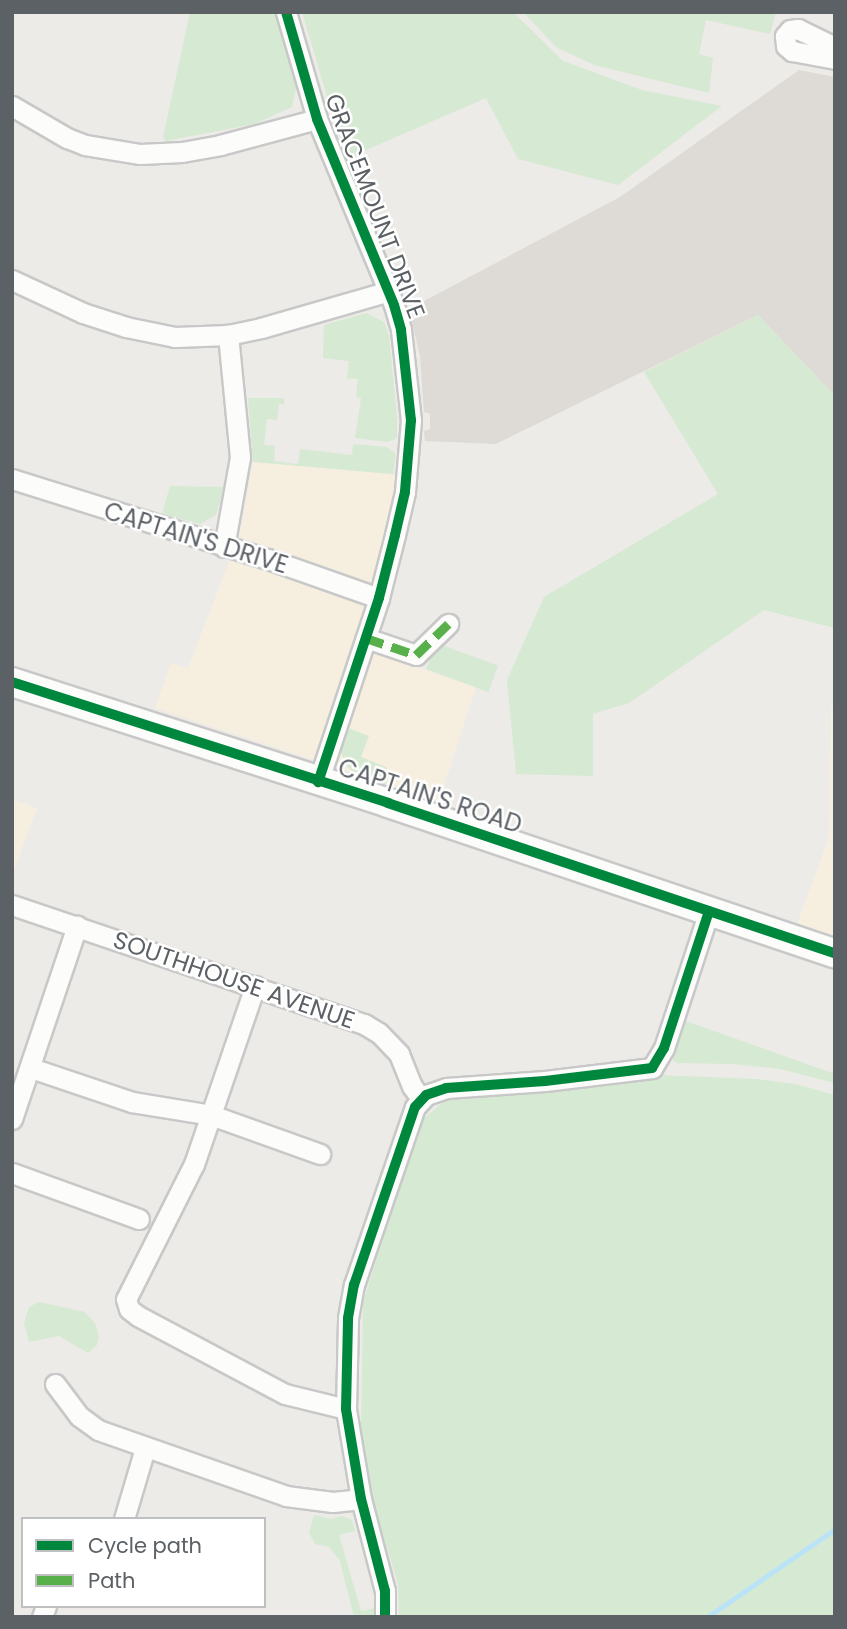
<!DOCTYPE html>
<html>
<head>
<meta charset="utf-8">
<style>
	body { margin:0 }
	#map { position:relative; width:847px; height:1629px; overflow:hidden; background:#ecebe7; font-family:Poppins,sans-serif }
	div>[style] { position:absolute }
	[style*='--x'] { left:calc(var(--x)*1px); top:calc(var(--y)*1px); width:calc(var(--w)*1px); rotate:calc(var(--a)*1deg) }
	.commercial>* { inset:0; background:#f6efe0 }
	.education>* { inset:0; background:#dedbd6 }
	.green>* { inset:0; background:#d6e9d2; transform-origin:0 0 }
	.stream>* { height:5px; margin:-2.5px; padding:0 2.5px; transform-origin:2.5px; border-radius:2.5px; background:#bae3f8 }
	.roads { filter:drop-shadow(2px 0 #c8c8c8) drop-shadow(-2px 0 #c8c8c8) drop-shadow(0 2px #c8c8c8) drop-shadow(0 -2px #c8c8c8) }
	.street>* { height:19px; margin:-9.5px; padding:0 9.5px; transform-origin:9.5px; border-radius:9.5px; background:#fcfcfb }
	.secondary>* { height:28px; margin:-14px; padding:0 14px; transform-origin:14px; border-radius:14px; background:#fcfcfb }
	.quiet>* { height:9px; margin-top:-4.5px; transform-origin:0; background:repeating-linear-gradient(90deg,#58b04a 0 18px,transparent 0 27px) }
	.cycleway>* { height:10px; margin:-5px; padding:0 5px; transform-origin:5px; border-radius:5px; background:#00873e }
	span { translate:-50% -50%; white-space:nowrap; text-align:center; line-height:1.15; -webkit-text-stroke:5px #fff; paint-order:stroke }
	.street-label { font-size:24px; color:#5c6165 }
	.frame { position:absolute; inset:0; border:14px solid #5c6165; pointer-events:none }
	.legend { position:absolute; left:21px; top:1517px; width:245px; height:91px; box-sizing:border-box; background:#fff; border:2px solid #bec0c1; margin:0; padding:9px 12px; list-style:none; font-size:21px; color:#5c6165 }
	.legend li { display:flex; align-items:center; gap:14px; height:35px }
	.legend b { width:35px; border:2px solid #bec0c1 }
</style>
</head>
<body>
<div id="map">
	<div class="commercial">
		<div style="clip-path:polygon(253px 462px,400px 475px,356px 646px,476px 687px,439px 801px,155px 708px,171px 663px,188px 668px,240px 533px)"></div>
		<div style="clip-path:polygon(831px 707px,835px 707px,835px 940px,796px 927px,829px 837px)"></div>
		<div style="clip-path:polygon(12px 799px,37px 808px,12px 876px)"></div>
	</div>
	<div class="education">
		<div style="clip-path:polygon(799px 70px,835px 77px,835px 396px,758px 315px,496px 444px,425px 441px,424px 431px,430px 429px,430px 414px,424px 412px,420px 356px,409px 309px,620px 197px)"></div>
	</div>
	<div class="green">
		<div style="clip-path:polygon(190px 12px,276px 12px,296px 88px,292px 107px,254px 124px,166px 141px,163px 137px)"></div>
		<div style="clip-path:polygon(302px 12px,513px 12px,563px 61px,642px 90px,722px 106px,618px 185px,518px 159px,486px 98px,350px 157px,331px 110px)"></div>
		<div style="clip-path:polygon(523px 12px,776px 12px,770px 34px,706px 20px,699px 54px,713px 58px,709px 93px,594px 65px,556px 47px)"></div>
		<div style="clip-path:polygon(367px 313px,384px 322px,389px 336px,397px 417px,397px 438px,388px 442px,355px 438px,361px 398px,356px 397px,358px 379px,347px 378px,349px 361px,323px 358px,324px 325px)"></div>
		<div style="clip-path:polygon(758px 315px,835px 396px,835px 628px,764px 610px,629px 703px,593px 714px,593px 776px,516px 774px,507px 680px,544px 597px,718px 494px,644px 372px)"></div>
		<div style="clip-path:polygon(248px 398px,283px 398px,285px 404px,279px 404px,277px 420px,267px 419px,264px 445px,275px 446px,274px 461px,298px 464px,300px 449px,352px 455px,353px 444px,387px 447px,396px 454px,393px 474px,253px 462px)"></div>
		<div style="clip-path:polygon(170px 486px,224px 487px,216px 515px,200px 524px,162px 514px)"></div>
		<div style="left:436px;top:643px;width:66px;height:28px;rotate:20deg"></div>
		<div style="clip-path:polygon(348px 728px,369px 736px,361px 757px,386px 767px,390px 775px,386px 784px,352px 771px,346px 765px,340px 750px)"></div>
		<div style="clip-path:polygon(686px 1021px,835px 1074px,835px 1083px,780px 1069px,733px 1064px,677px 1063px,673px 1061px)"></div>
		<div style="clip-path:polygon(657px 1075px,757px 1079px,795px 1084px,835px 1095px,835px 1617px,399px 1617px,398px 1584px,372px 1499px,361px 1431px,363px 1302px,420px 1122px,449px 1097px)"></div>
		<div style="clip-path:polygon(39px 1302px,85px 1312px,95px 1323px,99px 1337px,97px 1345px,88px 1353px,59px 1336px,29px 1342px,24px 1323px,29px 1307px)"></div>
		<div style="clip-path:polygon(314px 1515px,331px 1519px,342px 1516px,352px 1520px,355px 1531px,339px 1535px,361px 1611px,375px 1608px,374px 1617px,354px 1617px,340px 1561px,329px 1547px,315px 1544px,309px 1533px)"></div>
	</div>
	<div class="stream">
		<div style="--x:707;--y:1617;--w:155;--a:-34.5"></div>
	</div>
	<div class="roads">
		<div class="street">
			<div style="--x:286;--y:12;--w:111;--a:73.8"></div>
			<div style="--x:317;--y:119;--w:201;--a:67.5"></div>
			<div style="--x:394;--y:305;--w:26;--a:74"></div>
			<div style="--x:401;--y:330;--w:91;--a:83.7"></div>
			<div style="--x:411;--y:420;--w:72;--a:94.8"></div>
			<div style="--x:405;--y:492;--w:44;--a:103.1"></div>
			<div style="--x:395;--y:535;--w:65;--a:104.3"></div>
			<div style="--x:379;--y:598;--w:194;--a:108.3"></div>
			<div style="--x:835;--y:47;--w:41;--a:-154.1"></div>
			<div style="--x:798;--y:29;--w:8;--a:173"></div>
			<div style="--x:790;--y:30;--w:8;--a:130"></div>
			<div style="--x:785;--y:36;--w:10;--a:84"></div>
			<div style="--x:786;--y:46;--w:8;--a:40"></div>
			<div style="--x:792;--y:51;--w:44;--a:10.5"></div>
			<div style="--x:12;--y:106;--w:64;--a:30.2"></div>
			<div style="--x:67;--y:138;--w:19;--a:21"></div>
			<div style="--x:85;--y:145;--w:56;--a:9.3"></div>
			<div style="--x:140;--y:154;--w:42;--a:-2.7"></div>
			<div style="--x:182;--y:152;--w:39;--a:-10"></div>
			<div style="--x:220;--y:145;--w:100;--a:-15"></div>
			<div style="--x:12;--y:280;--w:78;--a:24.9"></div>
			<div style="--x:83;--y:313;--w:45;--a:18"></div>
			<div style="--x:126;--y:327;--w:50;--a:11.5"></div>
			<div style="--x:175;--y:337;--w:53;--a:-2.2"></div>
			<div style="--x:228;--y:335;--w:34;--a:-12"></div>
			<div style="--x:261;--y:328;--w:133;--a:-16.1"></div>
			<div style="--x:12;--y:479;--w:268;--a:17.4"></div>
			<div style="--x:268;--y:559;--w:118;--a:19.4"></div>
			<div style="--x:224;--y:547;--w:91;--a:-79.9"></div>
			<div style="--x:240;--y:457;--w:123;--a:-95.6"></div>
			<div style="--x:366;--y:638;--w:53;--a:18.8"></div>
			<div style="--x:416;--y:655;--w:45;--a:-44.1"></div>
			<div style="--x:12;--y:905;--w:372;--a:18.7"></div>
			<div style="--x:364;--y:1024;--w:17;--a:31"></div>
			<div style="--x:379;--y:1033;--w:29;--a:46"></div>
			<div style="--x:399;--y:1054;--w:35;--a:68"></div>
			<div style="--x:412;--y:1086;--w:16;--a:55"></div>
			<div style="--x:255;--y:986;--w:188;--a:108.9"></div>
			<div style="--x:194;--y:1164;--w:151;--a:116.7"></div>
			<div style="--x:126;--y:1299;--w:10;--a:73"></div>
			<div style="--x:129;--y:1309;--w:11;--a:38"></div>
			<div style="--x:138;--y:1316;--w:166;--a:28"></div>
			<div style="--x:285;--y:1394;--w:63;--a:13.8"></div>
			<div style="--x:31;--y:1068;--w:107;--a:18.6"></div>
			<div style="--x:132;--y:1102;--w:80;--a:9.3"></div>
			<div style="--x:211;--y:1115;--w:116;--a:19.7"></div>
			<div style="--x:12;--y:1119;--w:204;--a:-71.4"></div>
			<div style="--x:12;--y:1173;--w:135;--a:19.9"></div>
			<div style="--x:55;--y:1384;--w:40;--a:53"></div>
			<div style="--x:79;--y:1416;--w:24;--a:36"></div>
			<div style="--x:98;--y:1430;--w:199;--a:19.3"></div>
			<div style="--x:286;--y:1496;--w:47;--a:7.3"></div>
			<div style="--x:333;--y:1502;--w:28;--a:-6"></div>
			<div style="--x:124;--y:1519;--w:74;--a:-73.5"></div>
			<div style="--x:42;--y:1617;--w:12;--a:-70"></div>
			<div style="--x:385;--y:1617;--w:26;--a:-90"></div>
			<div style="--x:385;--y:1591;--w:95;--a:-104.6"></div>
			<div style="--x:361;--y:1499;--w:91;--a:-99.5"></div>
			<div style="--x:346;--y:1409;--w:91;--a:-88.7"></div>
			<div style="--x:348;--y:1318;--w:34;--a:-80"></div>
			<div style="--x:354;--y:1285;--w:188;--a:-71.1"></div>
			<div style="--x:415;--y:1107;--w:16;--a:-47"></div>
			<div style="--x:426;--y:1095;--w:21;--a:-19"></div>
			<div style="--x:446;--y:1088;--w:99;--a:-4"></div>
			<div style="--x:545;--y:1081;--w:108;--a:-6.9"></div>
			<div style="--x:652;--y:1068;--w:23;--a:-59"></div>
			<div style="--x:664;--y:1048;--w:144;--a:-71.8"></div>
		</div>
		<div class="secondary">
			<div style="--x:12;--y:682;--w:395;--a:17.8"></div>
			<div style="--x:388;--y:803;--w:471;--a:18.6"></div>
		</div>
	</div>
	<div class="quiet">
		<div style="--x:366;--y:638;--w:53;--a:18.8"></div>
		<div style="--x:416;--y:655;--w:45;--a:-44.1"></div>
	</div>
	<div class="cycleway">
		<div style="--x:286;--y:12;--w:111;--a:73.8"></div>
		<div style="--x:317;--y:119;--w:201;--a:67.5"></div>
		<div style="--x:394;--y:305;--w:26;--a:74"></div>
		<div style="--x:401;--y:330;--w:91;--a:83.7"></div>
		<div style="--x:411;--y:420;--w:72;--a:94.8"></div>
		<div style="--x:405;--y:492;--w:44;--a:103.1"></div>
		<div style="--x:395;--y:535;--w:65;--a:104.3"></div>
		<div style="--x:379;--y:598;--w:194;--a:108.3"></div>
		<div style="--x:12;--y:682;--w:395;--a:17.8"></div>
		<div style="--x:388;--y:803;--w:471;--a:18.6"></div>
		<div style="--x:385;--y:1617;--w:26;--a:-90"></div>
		<div style="--x:385;--y:1591;--w:95;--a:-104.6"></div>
		<div style="--x:361;--y:1499;--w:91;--a:-99.5"></div>
		<div style="--x:346;--y:1409;--w:91;--a:-88.7"></div>
		<div style="--x:348;--y:1318;--w:34;--a:-80"></div>
		<div style="--x:354;--y:1285;--w:188;--a:-71.1"></div>
		<div style="--x:415;--y:1107;--w:16;--a:-47"></div>
		<div style="--x:426;--y:1095;--w:21;--a:-19"></div>
		<div style="--x:446;--y:1088;--w:99;--a:-4"></div>
		<div style="--x:545;--y:1081;--w:108;--a:-6.9"></div>
		<div style="--x:652;--y:1068;--w:23;--a:-59"></div>
		<div style="--x:664;--y:1048;--w:144;--a:-71.8"></div>
	</div>
	<div class="street-label">
		<span style="left:375px;top:206px;rotate:69deg">GRACEMOUNT DRIVE</span>
		<span style="left:196px;top:538px;rotate:17deg">CAPTAIN'S DRIVE</span>
		<span style="left:430px;top:796px;rotate:18deg">CAPTAIN'S ROAD</span>
		<span style="left:234px;top:980px;rotate:19deg">SOUTHHOUSE AVENUE</span>
	</div>
	<div class="frame"></div>
	<ul class="legend">
	<li><b style="height:9px;background:#00873e"></b>Cycle path</li>
	<li><b style="height:9px;background:#58b04a"></b>Path</li>
	</ul>
</div>
</body>
</html>
